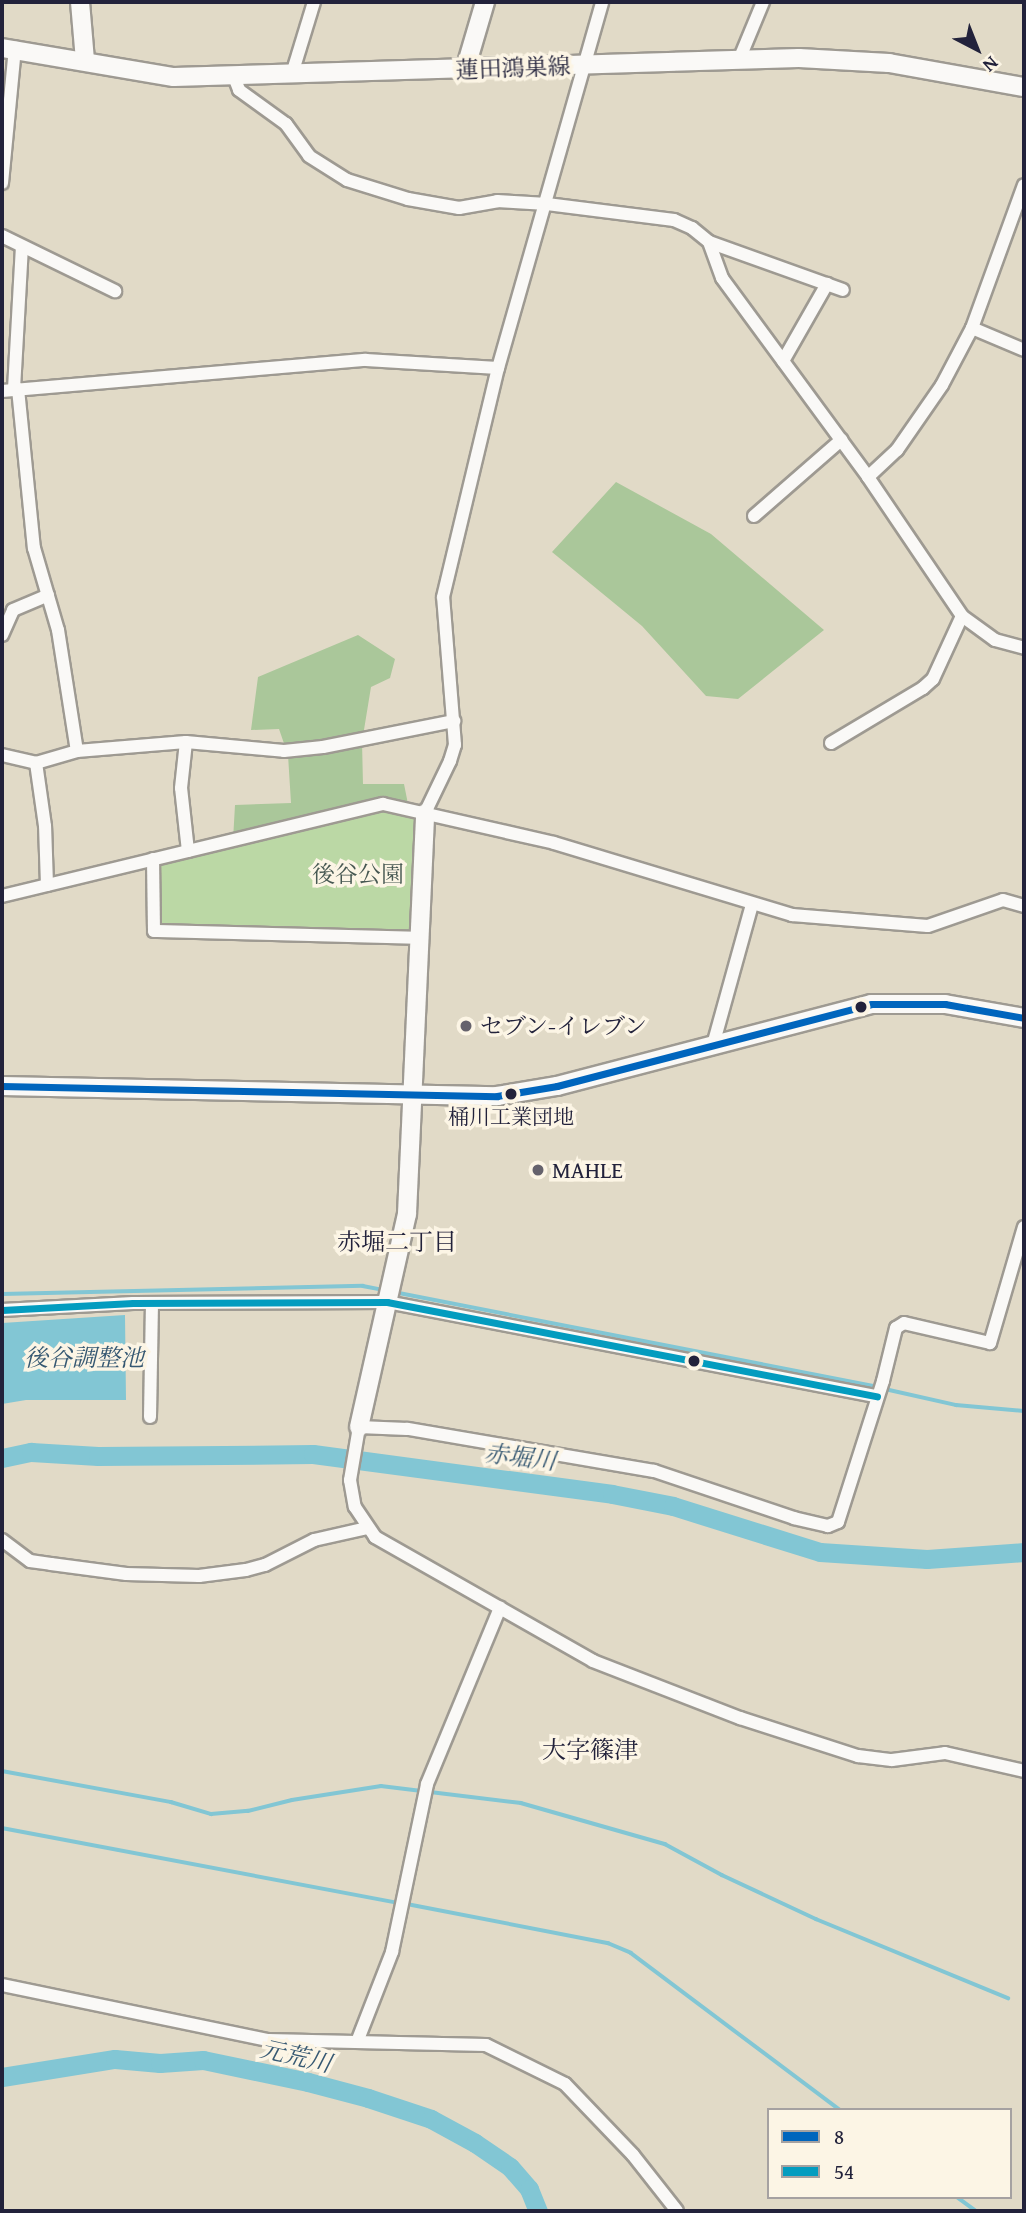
<!DOCTYPE html>
<html>
<head>
<meta charset="utf-8">
<style>
	body { margin:0 }
	#map { position:relative; width:1026px; height:2213px; overflow:hidden; background:#e1dac7; font-family:"Gentium Book Plus","Noto Serif JP",serif }
	div>[style] { position:absolute }
	[style*='--x'] { left:calc(var(--x)*1px); top:calc(var(--y)*1px); width:calc(var(--w)*1px); rotate:calc(var(--a)*1deg) }
	.green>* { inset:0; background:#bbd8a5 }
	.forest>* { inset:0; background:#aac79a }
	.water>* { inset:0; background:#82c6d4 }
	.stream>* { height:3.5px; margin:-1.75px; padding:0 1.75px; transform-origin:1.75px; border-radius:1.75px; background:#82c6d4 }
	.river>* { height:19px; margin:-9.5px; padding:0 9.5px; transform-origin:9.5px; border-radius:9.5px; background:#82c6d4 }
	.roads { filter:drop-shadow(2px 0 #9e9a92) drop-shadow(-2px 0 #9e9a92) drop-shadow(0 2px #9e9a92) drop-shadow(0 -2px #9e9a92) }
	.street>* { height:12px; margin:-6px; padding:0 6px; transform-origin:6px; border-radius:6px; background:#faf9f7 }
	.secondary>* { height:18px; margin:-9px; padding:0 9px; transform-origin:9px; border-radius:9px; background:#faf9f7 }
	.bus-1>* { height:7px; margin:-3.5px; padding:0 3.5px; transform-origin:3.5px; border-radius:3.5px; background:#0065bd }
	.bus-2>* { height:7px; margin:-3.5px; padding:0 3.5px; transform-origin:3.5px; border-radius:3.5px; background:#039cbf }
	.dots>* { width:19px; height:19px; translate:-50% -50%; box-sizing:border-box; border:4px solid #fcf5e5; border-radius:50% }
	span { translate:-50% -50%; white-space:nowrap; text-align:center; line-height:1.15; -webkit-text-stroke:7px #fcf5e5; paint-order:stroke }
	.bus-label { font-size:21px; color:#22223b }
	.street-label { font-size:23px; color:#22223b }
	.park-label { font-size:23px; color:#475852 }
	.poi-label { font-size:23px; color:#22223b }
	.left { translate:0 -50%; text-align:left }
	.neighbourhood-label { font-size:24px; color:#22223b }
	.water-label { font-size:24px; color:#365872; font-style:italic }
	.frame { position:absolute; inset:0; border:4px solid #22223b; pointer-events:none }
	.legend { position:absolute; left:767px; top:2108px; width:245px; height:91px; box-sizing:border-box; background:#fcf5e5; border:2px solid #a5a1a1; margin:0; padding:9px 12px; list-style:none; font-size:21px; color:#22223b }
	.legend li { display:flex; align-items:center; gap:14px; height:35px }
	.legend b { width:35px; border:2px solid #a5a1a1 }
	.north { position:absolute; left:942px; top:14px; width:70px; height:70px; -webkit-text-stroke:5px #fcf5e5; paint-order:stroke; rotate:138deg; font-size:19px; font-weight:700; line-height:28px; text-align:center; color:#22223b }
	.north::after { content:''; display:block; margin:auto; width:24px; height:32px; background:#22223b; clip-path:polygon(50% 0,100% 100%,50% 72%,0 100%) }
</style>
</head>
<body>
<div id="map">
	<div class="green">
		<div style="clip-path:polygon(383px 804px,425px 813px,419px 938px,154px 931px,153px 859px)"></div>
	</div>
	<div class="forest">
		<div style="clip-path:polygon(616px 482px,711px 534px,824px 630px,738px 699px,706px 696px,642px 626px,552px 552px)"></div>
		<div style="clip-path:polygon(358px 635px,395px 659px,390px 678px,371px 687px,362px 742px,363px 784px,404px 784px,409px 809px,322px 819px,233px 840px,235px 805px,291px 803px,288px 755px,279px 729px,251px 730px,258px 677px)"></div>
	</div>
	<div class="water">
		<div style="clip-path:polygon(125px 1315px,126px 1400px,26px 1400px,2px 1404px,2px 1323px)"></div>
	</div>
	<div class="stream">
		<div style="--x:394;--y:1292;--w:492;--a:11.1"></div>
		<div style="--x:2;--y:1294;--w:361;--a:-1.3"></div>
		<div style="--x:363;--y:1286;--w:20;--a:11"></div>
		<div style="--x:885;--y:1389;--w:73;--a:12.7"></div>
		<div style="--x:956;--y:1405;--w:68;--a:5"></div>
		<div style="--x:2;--y:1771;--w:172;--a:10.4"></div>
		<div style="--x:171;--y:1802;--w:42;--a:16.7"></div>
		<div style="--x:211;--y:1814;--w:37;--a:-5"></div>
		<div style="--x:248;--y:1811;--w:45;--a:-14"></div>
		<div style="--x:292;--y:1800;--w:90;--a:-8.9"></div>
		<div style="--x:381;--y:1786;--w:141;--a:6.9"></div>
		<div style="--x:521;--y:1803;--w:150;--a:15.9"></div>
		<div style="--x:665;--y:1844;--w:65;--a:28.5"></div>
		<div style="--x:722;--y:1875;--w:104;--a:25.1"></div>
		<div style="--x:816;--y:1919;--w:208;--a:22.4"></div>
		<div style="--x:2;--y:1828;--w:404;--a:10.7"></div>
		<div style="--x:407;--y:1904;--w:205;--a:11"></div>
		<div style="--x:608;--y:1943;--w:25;--a:23"></div>
		<div style="--x:631;--y:1953;--w:261;--a:36.9"></div>
		<div style="--x:957;--y:2197;--w:24;--a:36"></div>
	</div>
	<div class="river">
		<div style="--x:2;--y:1458;--w:30;--a:-12"></div>
		<div style="--x:31;--y:1452;--w:67;--a:3.4"></div>
		<div style="--x:98;--y:1456;--w:215;--a:-0.5"></div>
		<div style="--x:313;--y:1454;--w:302;--a:7.6"></div>
		<div style="--x:612;--y:1494;--w:62;--a:11.1"></div>
		<div style="--x:673;--y:1506;--w:154;--a:17.4"></div>
		<div style="--x:820;--y:1552;--w:107;--a:3.7"></div>
		<div style="--x:927;--y:1559;--w:97;--a:-4.1"></div>
		<div style="--x:2;--y:2077;--w:114;--a:-9.1"></div>
		<div style="--x:115;--y:2059;--w:45;--a:5.1"></div>
		<div style="--x:160;--y:2063;--w:43;--a:-4"></div>
		<div style="--x:203;--y:2060;--w:107;--a:11.8"></div>
		<div style="--x:308;--y:2082;--w:62;--a:14.9"></div>
		<div style="--x:368;--y:2098;--w:66;--a:18.4"></div>
		<div style="--x:431;--y:2119;--w:50;--a:28.6"></div>
		<div style="--x:475;--y:2143;--w:42;--a:34.4"></div>
		<div style="--x:510;--y:2167;--w:29;--a:49"></div>
		<div style="--x:529;--y:2189;--w:24;--a:68"></div>
	</div>
	<div class="roads">
		<div class="street">
			<div style="--x:739;--y:60;--w:63;--a:-67.5"></div>
			<div style="--x:233;--y:74;--w:17;--a:69"></div>
			<div style="--x:239;--y:90;--w:58;--a:35.9"></div>
			<div style="--x:286;--y:124;--w:39;--a:54"></div>
			<div style="--x:309;--y:156;--w:45;--a:32.3"></div>
			<div style="--x:347;--y:180;--w:64;--a:17.3"></div>
			<div style="--x:408;--y:199;--w:52;--a:10"></div>
			<div style="--x:459;--y:208;--w:39;--a:-10"></div>
			<div style="--x:497;--y:201;--w:50;--a:3.4"></div>
			<div style="--x:547;--y:204;--w:128;--a:7.2"></div>
			<div style="--x:674;--y:220;--w:20;--a:24"></div>
			<div style="--x:692;--y:228;--w:22;--a:39"></div>
			<div style="--x:709;--y:242;--w:38;--a:70"></div>
			<div style="--x:722;--y:278;--w:247;--a:53.7"></div>
			<div style="--x:868;--y:477;--w:168;--a:55.9"></div>
			<div style="--x:962;--y:616;--w:41;--a:36"></div>
			<div style="--x:995;--y:640;--w:30;--a:15"></div>
			<div style="--x:292;--y:74;--w:75;--a:-73"></div>
			<div style="--x:2;--y:183;--w:136;--a:-84.5"></div>
			<div style="--x:2;--y:236;--w:126;--a:26"></div>
			<div style="--x:709;--y:242;--w:142;--a:19.7"></div>
			<div style="--x:972;--y:328;--w:56;--a:22.9"></div>
			<div style="--x:783;--y:361;--w:89;--a:-60.3"></div>
			<div style="--x:14;--y:389;--w:142;--a:-86.8"></div>
			<div style="--x:18;--y:389;--w:160;--a:84.3"></div>
			<div style="--x:34;--y:548;--w:85;--a:73.7"></div>
			<div style="--x:58;--y:630;--w:122;--a:81.1"></div>
			<div style="--x:2;--y:391;--w:365;--a:-4.9"></div>
			<div style="--x:366;--y:360;--w:132;--a:3.5"></div>
			<div style="--x:868;--y:477;--w:40;--a:-43"></div>
			<div style="--x:897;--y:450;--w:79;--a:-55.3"></div>
			<div style="--x:942;--y:385;--w:64;--a:-62.2"></div>
			<div style="--x:972;--y:328;--w:152;--a:-70"></div>
			<div style="--x:754;--y:516;--w:116;--a:-41.1"></div>
			<div style="--x:2;--y:635;--w:27;--a:-66"></div>
			<div style="--x:13;--y:610;--w:38;--a:-23"></div>
			<div style="--x:831;--y:743;--w:107;--a:-30.9"></div>
			<div style="--x:923;--y:688;--w:13;--a:-42"></div>
			<div style="--x:933;--y:679;--w:69;--a:-65.3"></div>
			<div style="--x:2;--y:755;--w:35;--a:13"></div>
			<div style="--x:425;--y:813;--w:58;--a:-64.3"></div>
			<div style="--x:450;--y:761;--w:17;--a:-73"></div>
			<div style="--x:455;--y:745;--w:148;--a:-94.6"></div>
			<div style="--x:443;--y:597;--w:236;--a:-76.5"></div>
			<div style="--x:498;--y:368;--w:380;--a:-74.1"></div>
			<div style="--x:188;--y:851;--w:63;--a:-96.3"></div>
			<div style="--x:181;--y:788;--w:46;--a:-83.8"></div>
			<div style="--x:186;--y:742;--w:98;--a:5.2"></div>
			<div style="--x:284;--y:751;--w:39;--a:-6"></div>
			<div style="--x:323;--y:747;--w:134;--a:-11.2"></div>
			<div style="--x:153;--y:859;--w:72;--a:89.2"></div>
			<div style="--x:154;--y:931;--w:265;--a:1.5"></div>
			<div style="--x:47;--y:885;--w:59;--a:-91.9"></div>
			<div style="--x:45;--y:826;--w:64;--a:-98.1"></div>
			<div style="--x:36;--y:763;--w:43;--a:-16.3"></div>
			<div style="--x:77;--y:751;--w:109;--a:-4.7"></div>
			<div style="--x:2;--y:896;--w:392;--a:-13.6"></div>
			<div style="--x:383;--y:804;--w:175;--a:12.8"></div>
			<div style="--x:554;--y:843;--w:249;--a:16.8"></div>
			<div style="--x:792;--y:915;--w:136;--a:4.6"></div>
			<div style="--x:928;--y:926;--w:79;--a:-19.1"></div>
			<div style="--x:1003;--y:900;--w:22;--a:16"></div>
			<div style="--x:713;--y:1045;--w:146;--a:-74.5"></div>
			<div style="--x:1024;--y:1227;--w:121;--a:106.3"></div>
			<div style="--x:990;--y:1343;--w:88;--a:-166.9"></div>
			<div style="--x:904;--y:1323;--w:9;--a:148"></div>
			<div style="--x:896;--y:1328;--w:55;--a:103.8"></div>
			<div style="--x:883;--y:1381;--w:148;--a:107.7"></div>
			<div style="--x:838;--y:1522;--w:11;--a:158"></div>
			<div style="--x:828;--y:1526;--w:35;--a:-167"></div>
			<div style="--x:794;--y:1518;--w:148;--a:-161.4"></div>
			<div style="--x:654;--y:1471;--w:251;--a:-170.3"></div>
			<div style="--x:407;--y:1429;--w:48;--a:-177.6"></div>
			<div style="--x:359;--y:1427;--w:54;--a:99.6"></div>
			<div style="--x:350;--y:1480;--w:27;--a:80"></div>
			<div style="--x:355;--y:1507;--w:36;--a:56"></div>
			<div style="--x:375;--y:1537;--w:251;--a:29.6"></div>
			<div style="--x:593;--y:1661;--w:158;--a:21.2"></div>
			<div style="--x:740;--y:1718;--w:124;--a:17.9"></div>
			<div style="--x:858;--y:1756;--w:34;--a:7"></div>
			<div style="--x:892;--y:1760;--w:53;--a:-7.5"></div>
			<div style="--x:945;--y:1753;--w:81;--a:12.8"></div>
			<div style="--x:2;--y:1310;--w:131;--a:-3.1"></div>
			<div style="--x:133;--y:1303;--w:254;--a:-0.2"></div>
			<div style="--x:387;--y:1302;--w:499;--a:10.9"></div>
			<div style="--x:150;--y:1417;--w:112;--a:-89"></div>
			<div style="--x:2;--y:1540;--w:35;--a:37"></div>
			<div style="--x:30;--y:1561;--w:21;--a:8"></div>
			<div style="--x:51;--y:1564;--w:76;--a:7.6"></div>
			<div style="--x:126;--y:1574;--w:73;--a:1.6"></div>
			<div style="--x:199;--y:1576;--w:47;--a:-7.3"></div>
			<div style="--x:246;--y:1570;--w:20;--a:-15"></div>
			<div style="--x:265;--y:1565;--w:55;--a:-27"></div>
			<div style="--x:314;--y:1540;--w:54;--a:-12.8"></div>
			<div style="--x:2;--y:1985;--w:272;--a:11.7"></div>
			<div style="--x:268;--y:2040;--w:218;--a:1.3"></div>
			<div style="--x:486;--y:2045;--w:88;--a:26.3"></div>
			<div style="--x:565;--y:2084;--w:98;--a:46.2"></div>
			<div style="--x:633;--y:2155;--w:71;--a:51.8"></div>
			<div style="--x:357;--y:2042;--w:97;--a:-68.7"></div>
			<div style="--x:392;--y:1952;--w:172;--a:-78.2"></div>
			<div style="--x:427;--y:1784;--w:191;--a:-67.5"></div>
		</div>
		<div class="secondary">
			<div style="--x:80;--y:2;--w:58;--a:85.1"></div>
			<div style="--x:2;--y:48;--w:174;--a:9.6"></div>
			<div style="--x:174;--y:77;--w:625;--a:-1.74"></div>
			<div style="--x:799;--y:58;--w:90;--a:3.2"></div>
			<div style="--x:889;--y:63;--w:137;--a:10.1"></div>
			<div style="--x:465;--y:70;--w:71;--a:-73.6"></div>
			<div style="--x:2;--y:1086;--w:495;--a:1.2"></div>
			<div style="--x:497;--y:1096;--w:61;--a:-9.5"></div>
			<div style="--x:557;--y:1086;--w:325;--a:-14.6"></div>
			<div style="--x:871;--y:1004;--w:74;--a:0"></div>
			<div style="--x:945;--y:1004;--w:80;--a:10"></div>
			<div style="--x:359;--y:1427;--w:218;--a:-77.3"></div>
			<div style="--x:407;--y:1214;--w:401;--a:-87.4"></div>
		</div>
	</div>
	<div class="bus-1">
		<div style="--x:2;--y:1086;--w:495;--a:1.2"></div>
		<div style="--x:497;--y:1096;--w:61;--a:-9.5"></div>
		<div style="--x:557;--y:1086;--w:325;--a:-14.6"></div>
		<div style="--x:871;--y:1004;--w:74;--a:0"></div>
		<div style="--x:945;--y:1004;--w:80;--a:10"></div>
	</div>
	<div class="bus-2">
		<div style="--x:2;--y:1310;--w:131;--a:-3.1"></div>
		<div style="--x:133;--y:1303;--w:254;--a:-0.2"></div>
		<div style="--x:387;--y:1302;--w:499;--a:10.9"></div>
	</div>
	<div class="dots">
		<div style="left:861px;top:1007px;background:#22223b"></div>
		<div style="left:466px;top:1026px;background:#65626c"></div>
		<div style="left:511px;top:1094px;background:#22223b"></div>
		<div style="left:538px;top:1170px;background:#65626c"></div>
		<div style="left:694px;top:1361px;background:#22223b"></div>
	</div>
	<div class="bus-label">
		<span style="left:511px;top:1117px">桶川工業団地</span>
	</div>
	<div class="street-label">
		<span style="left:513px;top:68px;rotate:-2deg">蓮田鴻巣線</span>
	</div>
	<div class="park-label">
		<span style="left:358px;top:874px">後谷公園</span>
	</div>
	<div class="poi-label">
		<span class="left" style="left:480px;top:1026px">セブン-イレブン</span>
		<span class="left" style="left:552px;top:1170px">MAHLE</span>
	</div>
	<div class="neighbourhood-label">
		<span style="left:397px;top:1242px">赤堀二丁目</span>
		<span style="left:590px;top:1750px">大字篠津</span>
	</div>
	<div class="water-label">
		<span style="left:84px;top:1358px">後谷調整池</span>
		<span style="left:520px;top:1457px;rotate:7deg">赤堀川</span>
		<span style="left:296px;top:2056px;rotate:13deg">元荒川</span>
	</div>
	<div class="frame"></div>
	<ul class="legend">
	<li><b style="height:9px;background:#0065bd"></b>8</li>
	<li><b style="height:9px;background:#039cbf"></b>54</li>
	</ul>
	<div class="north">N</div>
</div>
</body>
</html>
